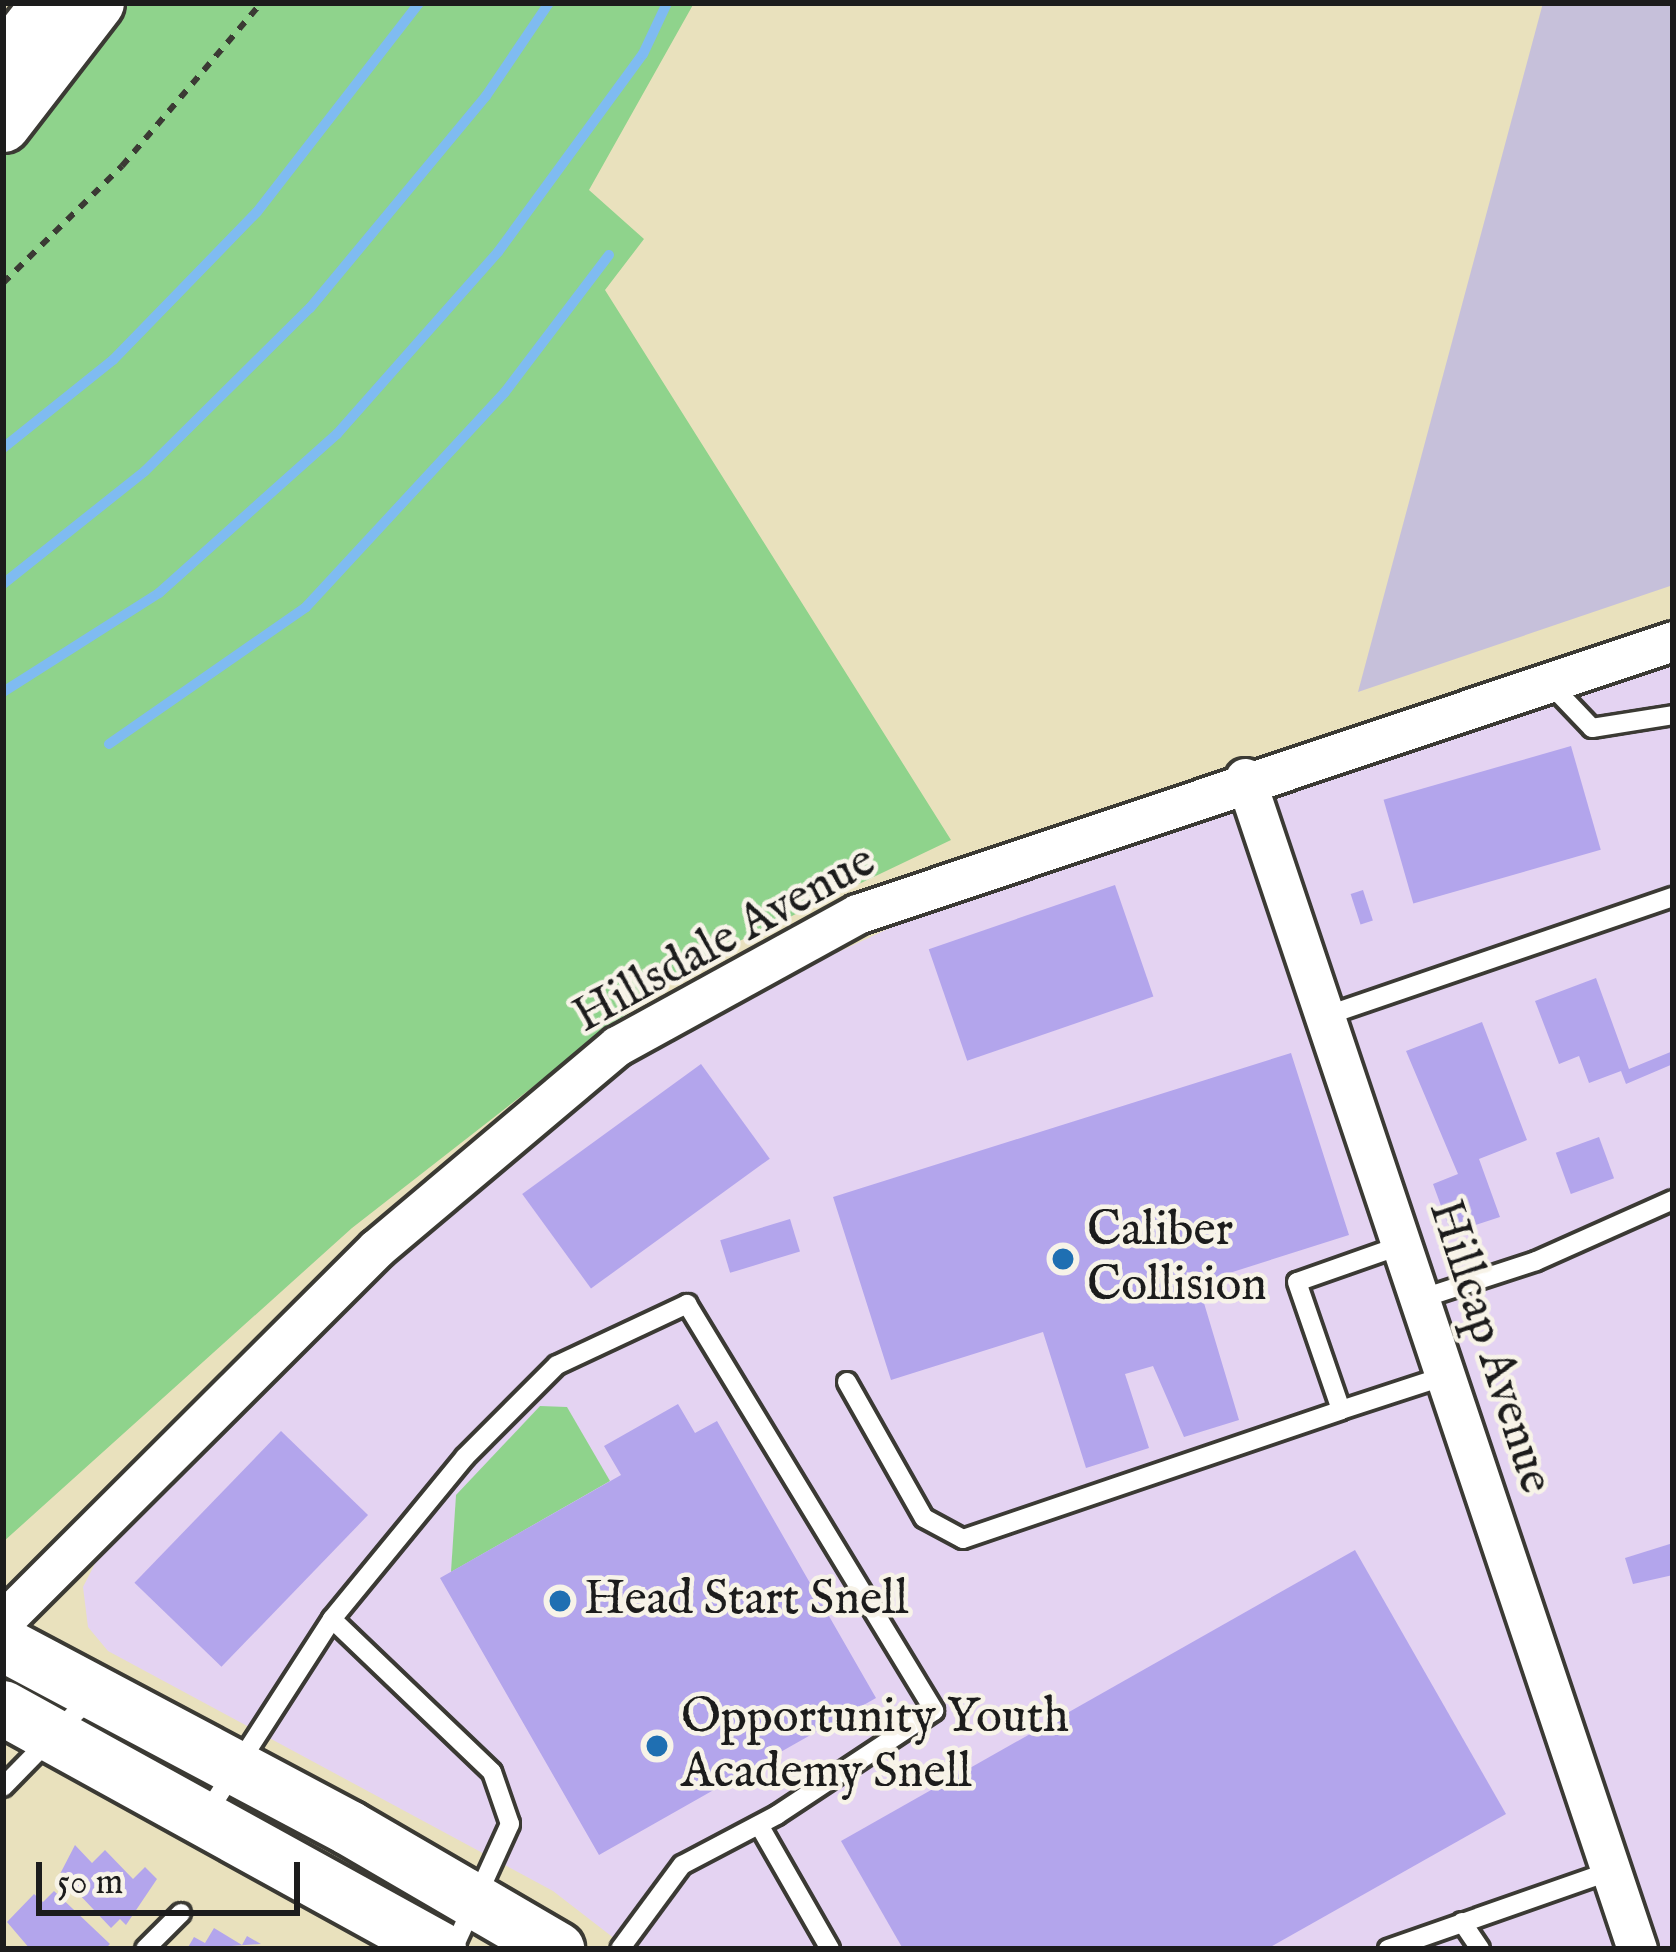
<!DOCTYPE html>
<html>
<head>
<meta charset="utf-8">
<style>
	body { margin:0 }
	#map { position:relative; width:1676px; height:1952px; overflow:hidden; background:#e9e1bd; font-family:"IM FELL English",serif }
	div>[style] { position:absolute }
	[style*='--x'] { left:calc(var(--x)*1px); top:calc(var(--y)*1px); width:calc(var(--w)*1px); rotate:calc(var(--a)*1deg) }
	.built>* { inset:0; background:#e4d3f2 }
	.industrial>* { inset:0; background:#c6c0da }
	.green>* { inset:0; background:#8fd38c }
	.stream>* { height:10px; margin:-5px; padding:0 5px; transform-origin:5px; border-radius:5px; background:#7fbbf1 }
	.building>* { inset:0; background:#b3a5ec; transform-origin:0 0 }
	.path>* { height:6px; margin-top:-3px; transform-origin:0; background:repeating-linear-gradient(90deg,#3b3a34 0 9px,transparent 0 18px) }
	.roads { filter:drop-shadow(3px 0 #3b3a34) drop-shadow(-3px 0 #3b3a34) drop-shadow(0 3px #3b3a34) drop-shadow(0 -3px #3b3a34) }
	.lane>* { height:18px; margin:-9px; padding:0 9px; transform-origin:9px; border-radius:9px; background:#fff }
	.street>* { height:39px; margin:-19.5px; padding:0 19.5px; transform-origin:19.5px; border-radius:19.5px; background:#fff }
	.secondary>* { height:54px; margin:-27px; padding:0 27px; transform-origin:27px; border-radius:27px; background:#fff }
	.dots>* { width:33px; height:33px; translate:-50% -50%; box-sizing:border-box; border:6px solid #f7f3e8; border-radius:50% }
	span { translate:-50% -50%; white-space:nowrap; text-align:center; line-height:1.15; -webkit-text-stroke:9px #f7f3e8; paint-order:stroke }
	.street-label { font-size:48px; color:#1c1c1c }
	.poi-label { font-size:48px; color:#1c1c1c }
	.left { translate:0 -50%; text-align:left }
	.frame { position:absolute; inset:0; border:6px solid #1c1c1c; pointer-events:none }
	.scale { position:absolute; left:36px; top:1862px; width:264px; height:54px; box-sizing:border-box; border:6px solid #1c1c1c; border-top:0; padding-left:15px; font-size:36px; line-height:42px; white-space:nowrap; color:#1c1c1c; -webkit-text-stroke:9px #f7f3e8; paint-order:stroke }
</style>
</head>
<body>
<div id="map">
	<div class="built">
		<div style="clip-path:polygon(1673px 663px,1673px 1949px,628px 1949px,553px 1891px,108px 1651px,88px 1627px,83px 1587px,101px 1552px,391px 1260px,635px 1062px,767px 985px,987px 883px)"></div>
	</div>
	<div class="industrial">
		<div style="clip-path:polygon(1543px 3px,1673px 3px,1673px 585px,1358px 692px)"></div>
	</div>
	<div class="green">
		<div style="clip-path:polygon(125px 3px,694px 3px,589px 190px,644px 239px,605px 290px,951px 840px,689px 965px,352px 1228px,3px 1542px,3px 155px)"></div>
		<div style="clip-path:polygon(540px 1406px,567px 1407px,610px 1481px,451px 1572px,456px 1495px)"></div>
	</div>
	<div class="stream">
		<div style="--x:3;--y:448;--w:141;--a:-38.7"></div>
		<div style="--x:113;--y:360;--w:206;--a:-45.8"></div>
		<div style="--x:257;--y:212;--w:264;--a:-52.2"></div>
		<div style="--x:3;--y:584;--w:181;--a:-38.5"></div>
		<div style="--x:145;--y:471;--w:232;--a:-44.7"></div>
		<div style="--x:310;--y:308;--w:276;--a:-50.3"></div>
		<div style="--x:486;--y:96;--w:112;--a:-55.9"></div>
		<div style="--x:3;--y:692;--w:185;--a:-32.4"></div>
		<div style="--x:159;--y:593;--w:239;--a:-41.8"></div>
		<div style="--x:337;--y:434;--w:243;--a:-48.5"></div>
		<div style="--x:498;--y:252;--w:245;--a:-53.8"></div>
		<div style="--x:643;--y:54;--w:56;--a:-64.8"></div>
		<div style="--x:109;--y:744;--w:240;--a:-34.8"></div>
		<div style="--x:306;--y:607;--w:293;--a:-47.2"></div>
		<div style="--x:505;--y:392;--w:172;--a:-52.8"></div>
	</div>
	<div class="building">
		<div style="left:1571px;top:746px;width:108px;height:195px;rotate:74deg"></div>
		<div style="left:1115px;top:885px;width:118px;height:197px;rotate:71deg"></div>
		<div style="left:1363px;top:890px;width:32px;height:13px;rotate:72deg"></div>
		<div style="clip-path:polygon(1596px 978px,1629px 1069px,1673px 1051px,1673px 1064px,1626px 1084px,1621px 1071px,1589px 1083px,1579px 1056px,1559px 1064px,1535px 1001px)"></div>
		<div style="clip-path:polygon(1482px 1022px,1527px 1140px,1479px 1159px,1500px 1217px,1451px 1233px,1433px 1184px,1458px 1174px,1406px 1051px)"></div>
		<div style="clip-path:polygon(1291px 1053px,1349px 1235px,1198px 1283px,1239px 1420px,1184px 1437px,1153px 1366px,1125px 1374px,1149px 1448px,1086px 1468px,1043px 1332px,891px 1380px,833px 1197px)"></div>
		<div style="left:701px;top:1064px;width:117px;height:221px;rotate:54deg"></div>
		<div style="left:1599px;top:1137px;width:44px;height:46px;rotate:70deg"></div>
		<div style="left:790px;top:1219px;width:34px;height:73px;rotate:73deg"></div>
		<div style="clip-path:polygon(678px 1404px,695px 1433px,717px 1421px,876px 1698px,599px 1855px,440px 1578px,621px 1475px,604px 1446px)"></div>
		<div style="left:281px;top:1431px;width:121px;height:211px;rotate:44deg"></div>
		<div style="clip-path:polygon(1673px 1543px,1673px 1575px,1633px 1584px,1625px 1558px)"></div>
		<div style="clip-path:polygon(1355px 1550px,1506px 1814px,1267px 1949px,903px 1949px,841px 1841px)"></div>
		<div style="clip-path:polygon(75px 1845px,92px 1863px,105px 1850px,133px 1879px,145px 1867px,157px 1879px,126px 1925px,120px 1919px,111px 1928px,60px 1874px)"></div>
		<div style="clip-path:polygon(54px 1891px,110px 1944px,105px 1949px,30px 1949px,7px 1922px,34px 1894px,43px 1902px)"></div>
		<div style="clip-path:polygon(214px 1928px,242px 1945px,247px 1936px,261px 1944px,187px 1949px,194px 1937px,205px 1943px)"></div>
	</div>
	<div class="path">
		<div style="--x:3;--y:283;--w:167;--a:-44.5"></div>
		<div style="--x:122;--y:166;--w:214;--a:-49.5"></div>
	</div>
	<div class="roads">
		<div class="lane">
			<div style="--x:1550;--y:684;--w:61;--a:46.3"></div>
			<div style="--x:1592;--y:728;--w:82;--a:-9.1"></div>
			<div style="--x:1325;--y:1016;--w:368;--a:-18.9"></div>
			<div style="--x:1402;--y:1245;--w:111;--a:160.6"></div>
			<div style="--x:1297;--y:1282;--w:135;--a:71"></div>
			<div style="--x:1341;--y:1410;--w:109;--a:-18.1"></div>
			<div style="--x:1420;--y:1299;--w:122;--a:-18.1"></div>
			<div style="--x:1536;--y:1261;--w:150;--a:-24"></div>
			<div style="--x:847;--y:1382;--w:156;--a:60.5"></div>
			<div style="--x:924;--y:1518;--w:44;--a:28.3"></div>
			<div style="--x:963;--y:1539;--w:399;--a:-18.8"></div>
			<div style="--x:332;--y:1619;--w:221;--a:43.7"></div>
			<div style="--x:492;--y:1772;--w:55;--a:70.9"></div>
			<div style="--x:510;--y:1824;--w:137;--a:114.5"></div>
			<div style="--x:3;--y:1787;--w:126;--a:-45.6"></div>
			<div style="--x:207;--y:1813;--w:231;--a:-57.2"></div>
			<div style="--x:332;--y:1619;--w:210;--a:-50.6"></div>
			<div style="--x:465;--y:1457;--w:130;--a:-45"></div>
			<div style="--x:557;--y:1365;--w:144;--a:-25.1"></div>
			<div style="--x:687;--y:1304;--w:476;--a:58.7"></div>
			<div style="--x:934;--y:1711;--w:188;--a:146.5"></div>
			<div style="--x:777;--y:1815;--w:107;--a:152.2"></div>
			<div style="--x:682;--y:1865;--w:104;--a:126.4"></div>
			<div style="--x:759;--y:1825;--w:143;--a:60.2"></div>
			<div style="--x:1462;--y:1922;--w:32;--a:56"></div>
			<div style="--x:145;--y:1949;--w:51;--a:-45"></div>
			<div style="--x:1388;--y:1949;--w:236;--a:-19.3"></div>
		</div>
		<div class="street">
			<div style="--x:1245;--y:778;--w:1235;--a:71.49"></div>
			<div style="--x:3;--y:1621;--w:528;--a:-44.92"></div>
			<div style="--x:377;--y:1248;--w:314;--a:-40.1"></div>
			<div style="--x:617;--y:1046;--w:274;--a:-28.8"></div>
			<div style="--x:857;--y:914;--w:860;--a:-18.5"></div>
		</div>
		<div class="secondary">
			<div style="--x:3;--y:63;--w:76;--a:-51.9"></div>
			<div style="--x:3;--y:125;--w:154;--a:-52.4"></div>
			<div style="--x:3;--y:1644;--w:392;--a:28"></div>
			<div style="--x:349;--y:1828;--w:241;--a:30.2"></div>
			<div style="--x:3;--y:1708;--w:498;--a:28.9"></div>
		</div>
	</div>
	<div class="dots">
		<div style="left:1063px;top:1259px;background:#1f6fb2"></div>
		<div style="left:560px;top:1601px;background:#1f6fb2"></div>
		<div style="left:657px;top:1746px;background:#1f6fb2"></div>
	</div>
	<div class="street-label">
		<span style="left:725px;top:940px;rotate:-29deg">Hillsdale Avenue</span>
		<span style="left:1489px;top:1347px;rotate:72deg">Hillcap Avenue</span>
	</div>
	<div class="poi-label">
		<span class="left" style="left:1087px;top:1259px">Caliber<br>Collision</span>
		<span class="left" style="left:584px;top:1601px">Head Start Snell</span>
		<span class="left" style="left:681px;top:1746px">Opportunity Youth<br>Academy Snell</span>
	</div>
	<div class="frame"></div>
	<div class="scale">50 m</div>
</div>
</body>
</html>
